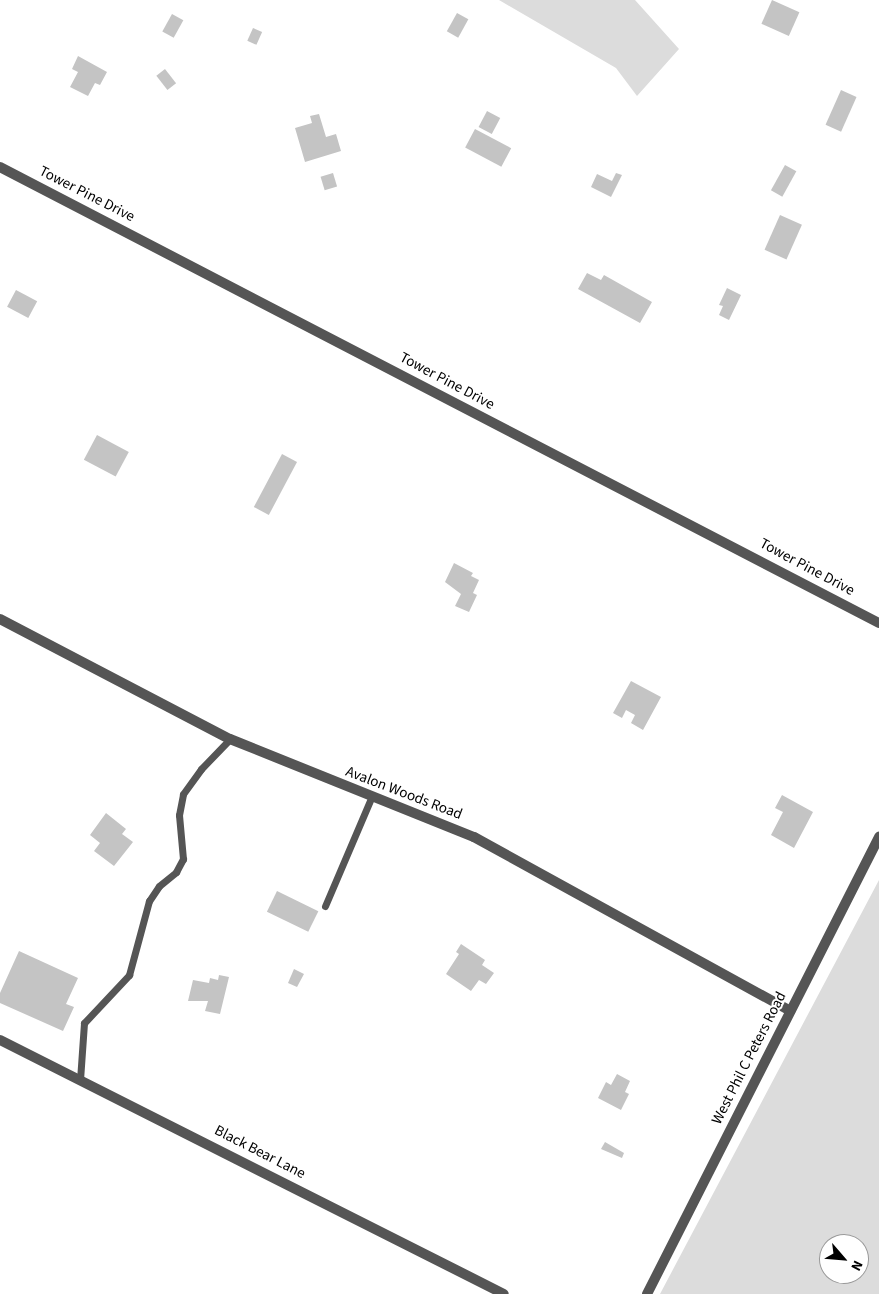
<!DOCTYPE html>
<html>
<head>
<meta charset="utf-8">
<style>
	body { margin:0 }
	#map { position:relative; width:879px; height:1294px; overflow:hidden; background:#fff; font-family:"Source Sans 3",sans-serif }
	div>[style] { position:absolute }
	[style*='--x'] { left:calc(var(--x)*1px); top:calc(var(--y)*1px); width:calc(var(--w)*1px); rotate:calc(var(--a)*1deg) }
	.green>* { inset:0; background:#dcdcdc }
	.building>* { inset:0; background:#c4c4c4; transform-origin:0 0 }
	.lane>* { height:7px; margin:-3.5px; padding:0 3.5px; transform-origin:3.5px; border-radius:3.5px; background:#555 }
	.street>* { height:10px; margin:-5px; padding:0 5px; transform-origin:5px; border-radius:5px; background:#555 }
	span { translate:-50% -50%; white-space:nowrap; text-align:center; line-height:1.15; -webkit-text-stroke:4px #fff; paint-order:stroke }
	.street-label { font-size:15px; color:#000 }
	.north { position:absolute; left:819px; top:1234px; width:50px; height:50px; box-sizing:border-box; background:#fff; border:1px solid #999; border-radius:50%; rotate:117deg; font-size:14px; font-weight:700; line-height:20px; text-align:center; color:#000 }
	.north::after { content:''; display:block; margin:auto; width:18px; height:22px; background:#000; clip-path:polygon(50% 0,100% 100%,50% 72%,0 100%) }
</style>
</head>
<body>
<div id="map">
	<div class="green">
		<div style="clip-path:polygon(499px 0,635px 0,679px 49px,637px 96px,616px 68px)"></div>
		<div style="clip-path:polygon(evenodd,879px 880px,879px 1294px,660px 1294px,879px 880px,829px 1244px,859px 1244px,859px 1274px,829px 1274px,829px 1244px)"></div>
	</div>
	<div class="building">
		<div style="left:772px;top:0;width:30px;height:26px;rotate:24deg"></div>
		<div style="left:457px;top:13px;width:13px;height:21px;rotate:29deg"></div>
		<div style="left:172px;top:14px;width:13px;height:20px;rotate:29deg"></div>
		<div style="left:253px;top:28px;width:10px;height:14px;rotate:24deg"></div>
		<div style="clip-path:polygon(78px 56px,107px 72px,100px 85px,95px 83px,88px 96px,70px 87px,78px 72px,72px 69px)"></div>
		<div style="left:165px;top:69px;width:18px;height:11px;rotate:52deg"></div>
		<div style="left:841px;top:90px;width:17px;height:38px;rotate:24deg"></div>
		<div style="left:487px;top:111px;width:15px;height:18px;rotate:28deg"></div>
		<div style="clip-path:polygon(319px 114px,326px 137px,336px 134px,341px 151px,305px 162px,295px 128px,312px 123px,310px 116px)"></div>
		<div style="left:475px;top:129px;width:41px;height:21px;rotate:28deg"></div>
		<div style="left:785px;top:165px;width:13px;height:29px;rotate:29deg"></div>
		<div style="left:333px;top:173px;width:14px;height:13px;rotate:73deg"></div>
		<div style="clip-path:polygon(616px 173px,622px 175px,611px 197px,591px 187px,597px 174px,612px 181px)"></div>
		<div style="left:780px;top:215px;width:24px;height:38px;rotate:24deg"></div>
		<div style="clip-path:polygon(587px 273px,601px 280px,604px 275px,652px 302px,640px 323px,578px 289px)"></div>
		<div style="clip-path:polygon(727px 288px,741px 295px,729px 320px,719px 315px,723px 306px,719px 305px)"></div>
		<div style="left:16px;top:290px;width:24px;height:19px;rotate:28deg"></div>
		<div style="left:97px;top:435px;width:36px;height:28px;rotate:28deg"></div>
		<div style="left:282px;top:454px;width:17px;height:60px;rotate:28deg"></div>
		<div style="clip-path:polygon(454px 563px,473px 573px,471px 576px,479px 580px,473px 593px,477px 595px,469px 612px,455px 606px,461px 594px,445px 582px)"></div>
		<div style="clip-path:polygon(631px 681px,661px 697px,643px 730px,631px 723px,635px 715px,626px 710px,622px 718px,613px 713px)"></div>
		<div style="clip-path:polygon(782px 795px,813px 812px,794px 848px,771px 835px,783px 812px,775px 808px)"></div>
		<div style="clip-path:polygon(106px 813px,126px 829px,122px 834px,133px 842px,114px 866px,94px 851px,100px 843px,90px 835px)"></div>
		<div style="left:277px;top:891px;width:46px;height:23px;rotate:26deg"></div>
		<div style="clip-path:polygon(461px 944px,485px 960px,482px 965px,494px 973px,486px 984px,479px 980px,471px 991px,446px 974px,459px 954px,456px 952px)"></div>
		<div style="clip-path:polygon(19px 951px,78px 978px,66px 1004px,74px 1007px,63px 1031px,0 1003px,0 993px)"></div>
		<div style="clip-path:polygon(294px 969px,304px 974px,297px 987px,288px 983px)"></div>
		<div style="clip-path:polygon(219px 975px,229px 977px,220px 1014px,205px 1011px,208px 1001px,188px 1001px,193px 980px,209px 983px,210px 978px,218px 980px)"></div>
		<div style="clip-path:polygon(617px 1074px,630px 1081px,625px 1092px,629px 1094px,621px 1110px,598px 1098px,606px 1082px,611px 1085px)"></div>
		<div style="clip-path:polygon(605px 1142px,624px 1153px,622px 1158px,601px 1149px)"></div>
	</div>
	<div class="lane">
		<div style="--x:325;--y:906;--w:120;--a:-66.9"></div>
		<div style="--x:80;--y:1080;--w:57;--a:-86"></div>
		<div style="--x:84;--y:1023;--w:66;--a:-46.8"></div>
		<div style="--x:129;--y:975;--w:77;--a:-74.9"></div>
		<div style="--x:149;--y:901;--w:18;--a:-56"></div>
		<div style="--x:159;--y:886;--w:22;--a:-39"></div>
		<div style="--x:176;--y:872;--w:15;--a:-62"></div>
		<div style="--x:183;--y:859;--w:44;--a:-95.2"></div>
		<div style="--x:179;--y:815;--w:21;--a:-79"></div>
		<div style="--x:183;--y:794;--w:31;--a:-54"></div>
		<div style="--x:201;--y:769;--w:42;--a:-46"></div>
	</div>
	<div class="street">
		<div style="--x:0;--y:167;--w:990;--a:27.42"></div>
		<div style="--x:0;--y:619;--w:259;--a:27.6"></div>
		<div style="--x:230;--y:739;--w:263;--a:21.9"></div>
		<div style="--x:474;--y:837;--w:361;--a:28.8"></div>
		<div style="--x:0;--y:1040;--w:564;--a:26.75"></div>
		<div style="--x:647;--y:1294;--w:513;--a:-63.08"></div>
	</div>
	<div class="street-label">
		<span style="left:87px;top:194px;rotate:27deg">Tower Pine Drive</span>
		<span style="left:447px;top:381px;rotate:28deg">Tower Pine Drive</span>
		<span style="left:807px;top:567px;rotate:28deg">Tower Pine Drive</span>
		<span style="left:404px;top:793px;rotate:21deg">Avalon Woods Road</span>
		<span style="left:749px;top:1058px;rotate:-63deg">West Phil C Peters Road</span>
		<span style="left:260px;top:1152px;rotate:27deg">Black Bear Lane</span>
	</div>
	<div class="north">N</div>
</div>
</body>
</html>
